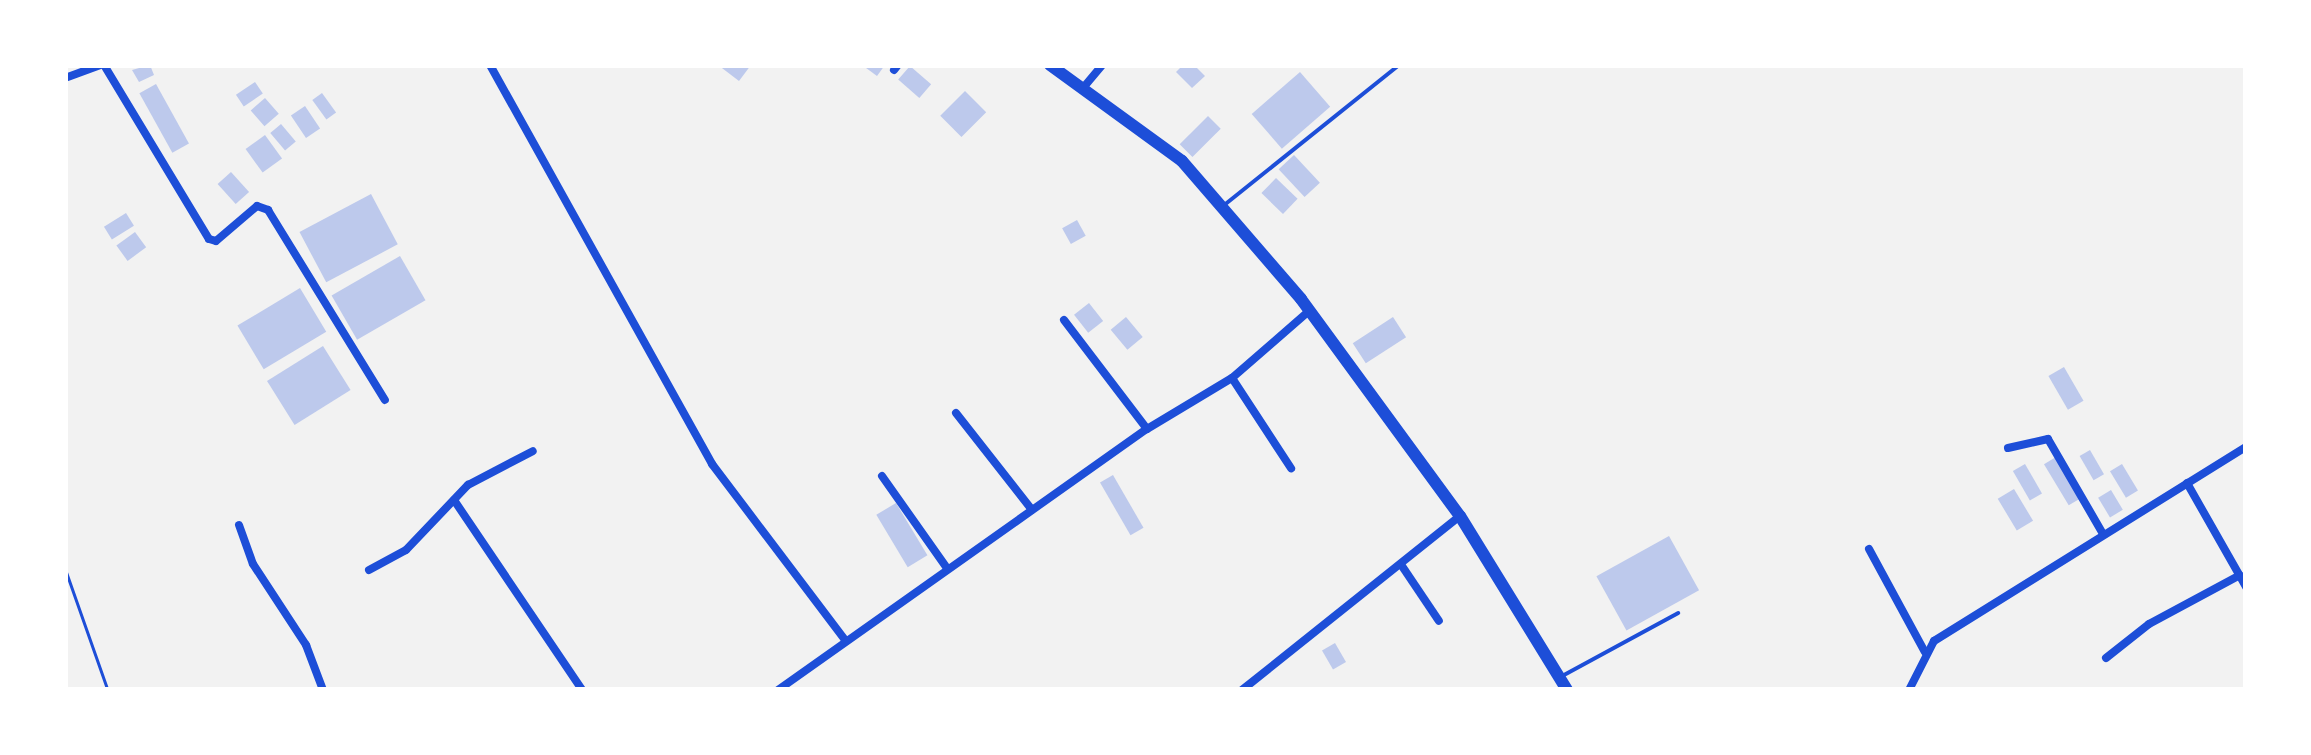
<!DOCTYPE html>
<html>
<head>
<meta charset="utf-8">
<style>
	body { margin:0 }
	#map { position:relative; width:2311px; height:755px; overflow:hidden; background:#f2f2f2; font-family:Signika,sans-serif }
	div>[style] { position:absolute }
	[style*='--x'] { left:calc(var(--x)*1px); top:calc(var(--y)*1px); width:calc(var(--w)*1px); rotate:calc(var(--a)*1deg) }
	.building>* { inset:0; background:#bdc9ec; transform-origin:0 0 }
	.path>* { height:2.5px; margin:-1.25px; padding:0 1.25px; transform-origin:1.25px; border-radius:1.25px; background:#1d4ed8 }
	.service>* { height:4px; margin:-2px; padding:0 2px; transform-origin:2px; border-radius:2px; background:#1d4ed8 }
	.minor>* { height:8px; margin:-4px; padding:0 4px; transform-origin:4px; border-radius:4px; background:#1d4ed8 }
	.primary>* { height:12px; margin:-6px; padding:0 6px; transform-origin:6px; border-radius:6px; background:#1d4ed8 }
	span { translate:-50% -50%; white-space:nowrap; text-align:center; line-height:1.15; -webkit-text-stroke:8px #fff; paint-order:stroke }
	.frame { position:absolute; inset:0; border:68px solid #fff; pointer-events:none }
</style>
</head>
<body>
<div id="map">
	<div class="building">
		<div style="clip-path:polygon(150px 65px,154px 75px,139px 82px,132px 70px)"></div>
		<div style="clip-path:polygon(718px 65px,751px 65px,739px 81px)"></div>
		<div style="clip-path:polygon(862px 65px,885px 65px,877px 76px)"></div>
		<div style="clip-path:polygon(1183px 65px,1194px 65px,1205px 76px,1192px 88px,1176px 72px)"></div>
		<div style="left:910px;top:66px;width:28px;height:18px;rotate:41deg"></div>
		<div style="left:1300px;top:72px;width:46px;height:64px;rotate:49deg"></div>
		<div style="left:255px;top:82px;width:14px;height:23px;rotate:56deg"></div>
		<div style="left:156px;top:84px;width:68px;height:19px;rotate:61deg"></div>
		<div style="left:965px;top:91px;width:30px;height:35px;rotate:45deg"></div>
		<div style="left:322px;top:93px;width:24px;height:12px;rotate:54deg"></div>
		<div style="left:265px;top:98px;width:21px;height:19px;rotate:49deg"></div>
		<div style="left:305px;top:106px;width:27px;height:17px;rotate:56deg"></div>
		<div style="left:1208px;top:116px;width:18px;height:40px;rotate:45deg"></div>
		<div style="left:281px;top:124px;width:23px;height:14px;rotate:50deg"></div>
		<div style="left:265px;top:135px;width:29px;height:24px;rotate:54deg"></div>
		<div style="left:1294px;top:155px;width:38px;height:21px;rotate:47deg"></div>
		<div style="left:231px;top:172px;width:27px;height:18px;rotate:48deg"></div>
		<div style="left:1276px;top:178px;width:30px;height:21px;rotate:44deg"></div>
		<div style="left:371px;top:194px;width:57px;height:81px;rotate:62deg"></div>
		<div style="left:126px;top:213px;width:15px;height:26px;rotate:58deg"></div>
		<div style="left:1077px;top:220px;width:18px;height:17px;rotate:61deg"></div>
		<div style="left:135px;top:232px;width:19px;height:23px;rotate:54deg"></div>
		<div style="left:400px;top:256px;width:51px;height:79px;rotate:60deg"></div>
		<div style="left:300px;top:288px;width:51px;height:73px;rotate:59deg"></div>
		<div style="left:1089px;top:303px;width:23px;height:19px;rotate:52deg"></div>
		<div style="left:1126px;top:317px;width:26px;height:20px;rotate:50deg"></div>
		<div style="left:1393px;top:317px;width:24px;height:48px;rotate:57deg"></div>
		<div style="left:323px;top:346px;width:52px;height:66px;rotate:58deg"></div>
		<div style="left:2064px;top:367px;width:39px;height:18px;rotate:60deg"></div>
		<div style="left:2090px;top:450px;width:28px;height:12px;rotate:60deg"></div>
		<div style="left:2056px;top:457px;width:48px;height:14px;rotate:59deg"></div>
		<div style="left:2025px;top:464px;width:34px;height:14px;rotate:60deg"></div>
		<div style="left:2122px;top:464px;width:31px;height:14px;rotate:59deg"></div>
		<div style="left:1113px;top:475px;width:61px;height:15px;rotate:60deg"></div>
		<div style="left:2014px;top:489px;width:37px;height:19px;rotate:59deg"></div>
		<div style="left:2111px;top:490px;width:23px;height:15px;rotate:59deg"></div>
		<div style="left:896px;top:503px;width:61px;height:23px;rotate:59deg"></div>
		<div style="left:1669px;top:536px;width:62px;height:83px;rotate:61deg"></div>
		<div style="left:1335px;top:643px;width:22px;height:15px;rotate:60deg"></div>
	</div>
	<div class="path">
		<div style="--x:65;--y:568;--w:129;--a:70.6"></div>
	</div>
	<div class="service">
		<div style="--x:1223;--y:206;--w:226;--a:-38.7"></div>
		<div style="--x:1564;--y:675;--w:130;--a:-28.5"></div>
	</div>
	<div class="minor">
		<div style="--x:104;--y:65;--w:203;--a:58.9"></div>
		<div style="--x:209;--y:239;--w:7;--a:16"></div>
		<div style="--x:216;--y:241;--w:54;--a:-40.5"></div>
		<div style="--x:257;--y:206;--w:12;--a:20"></div>
		<div style="--x:268;--y:210;--w:223;--a:58.4"></div>
		<div style="--x:490;--y:65;--w:457;--a:60.9"></div>
		<div style="--x:712;--y:464;--w:222;--a:52.9"></div>
		<div style="--x:894;--y:70;--w:6;--a:-51"></div>
		<div style="--x:65;--y:78;--w:37;--a:-20"></div>
		<div style="--x:1083;--y:88;--w:30;--a:-50"></div>
		<div style="--x:1064;--y:320;--w:137;--a:52.7"></div>
		<div style="--x:1232;--y:378;--w:108;--a:56.8"></div>
		<div style="--x:956;--y:413;--w:123;--a:51.9"></div>
		<div style="--x:2008;--y:448;--w:41;--a:-12.7"></div>
		<div style="--x:2048;--y:439;--w:110;--a:59.9"></div>
		<div style="--x:882;--y:476;--w:113;--a:54.8"></div>
		<div style="--x:2187;--y:483;--w:120;--a:60.4"></div>
		<div style="--x:454;--y:500;--w:229;--a:56"></div>
		<div style="--x:239;--y:525;--w:41;--a:70.3"></div>
		<div style="--x:253;--y:564;--w:97;--a:56.8"></div>
		<div style="--x:306;--y:645;--w:48;--a:69.3"></div>
		<div style="--x:1869;--y:549;--w:117;--a:61.5"></div>
		<div style="--x:1402;--y:566;--w:66;--a:56.1"></div>
		<div style="--x:369;--y:570;--w:42;--a:-28.4"></div>
		<div style="--x:406;--y:550;--w:90;--a:-46.4"></div>
		<div style="--x:468;--y:485;--w:73;--a:-27.6"></div>
		<div style="--x:2106;--y:658;--w:55;--a:-38.3"></div>
		<div style="--x:2149;--y:624;--w:103;--a:-28.3"></div>
		<div style="--x:778;--y:690;--w:452;--a:-35.3"></div>
		<div style="--x:1147;--y:429;--w:99;--a:-31"></div>
		<div style="--x:1232;--y:378;--w:102;--a:-41"></div>
		<div style="--x:1242;--y:690;--w:279;--a:-38.6"></div>
		<div style="--x:1909;--y:690;--w:55;--a:-63"></div>
		<div style="--x:1934;--y:641;--w:367;--a:-31.9"></div>
	</div>
	<div class="primary">
		<div style="--x:1050;--y:65;--w:163;--a:36"></div>
		<div style="--x:1182;--y:161;--w:182;--a:49.2"></div>
		<div style="--x:1301;--y:299;--w:269;--a:53.8"></div>
		<div style="--x:1460;--y:516;--w:204;--a:58.4"></div>
	</div>
	<div class="frame"></div>
</div>
</body>
</html>
